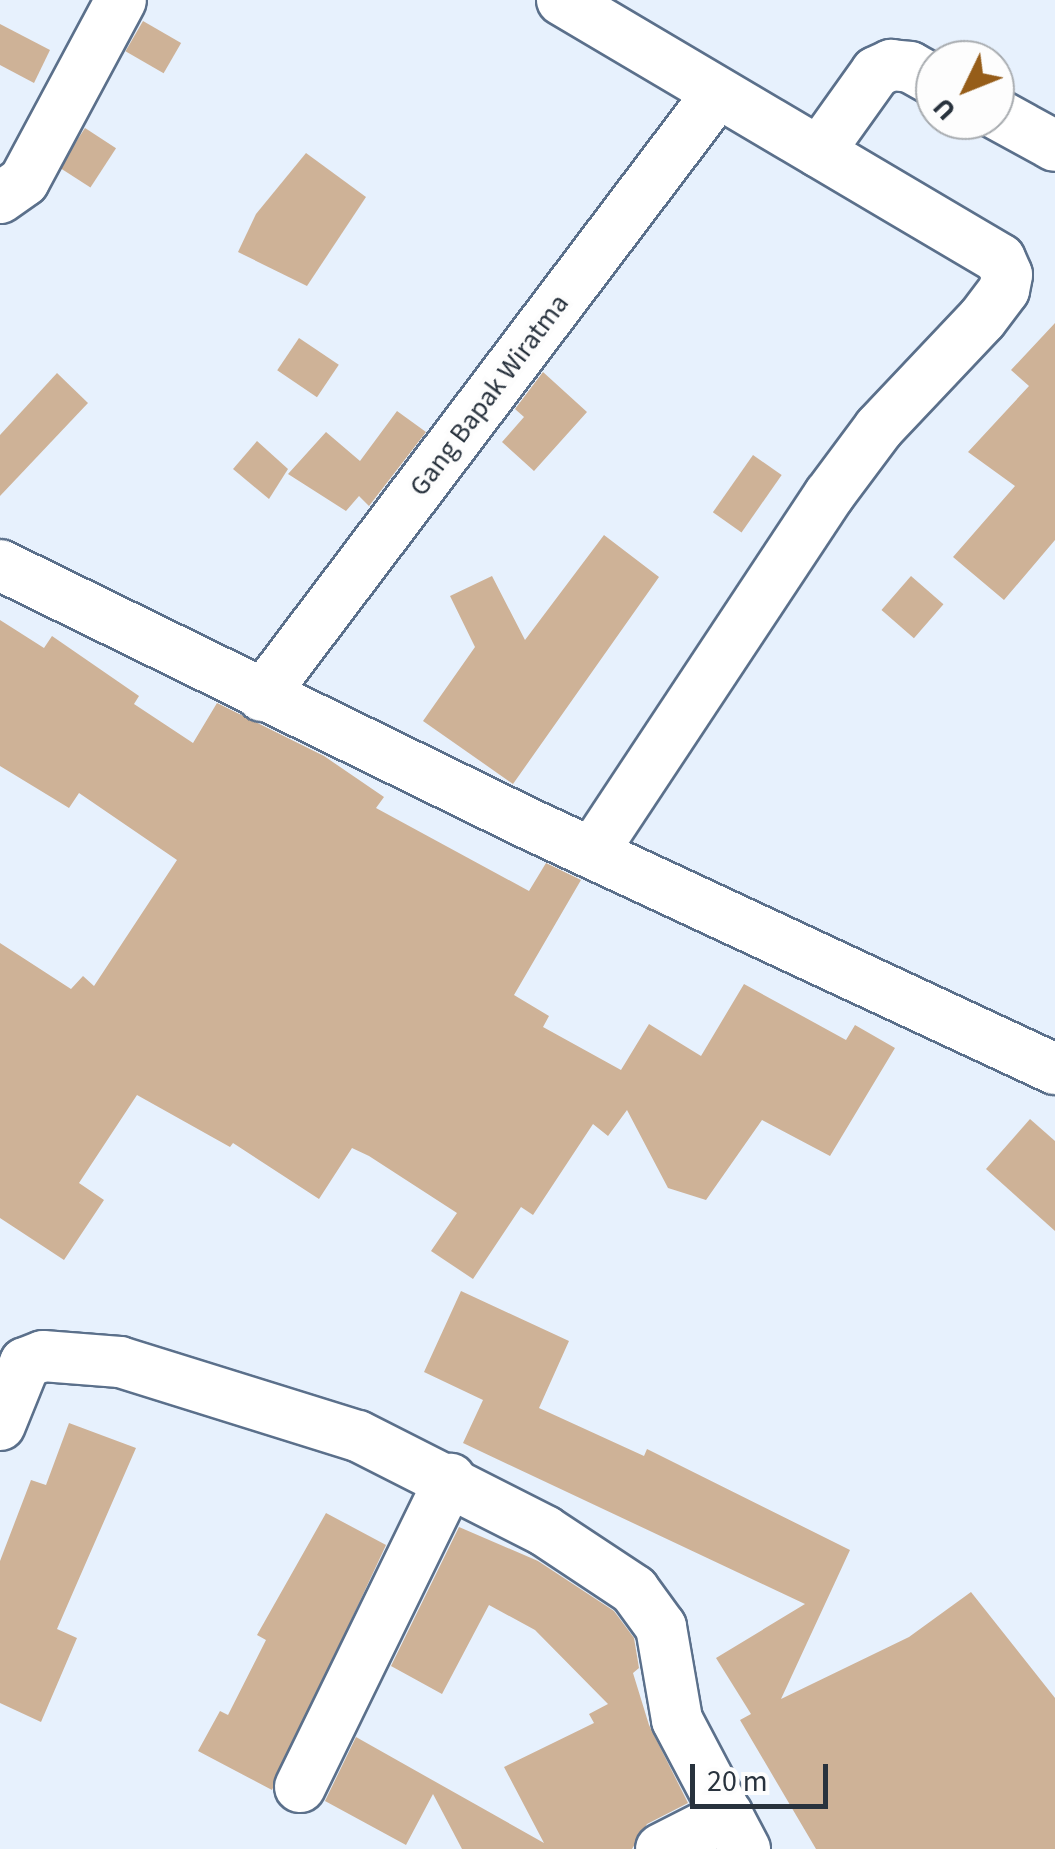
<!DOCTYPE html>
<html>
<head>
<meta charset="utf-8">
<style>
	body { margin:0 }
	#map { position:relative; width:1055px; height:1849px; overflow:hidden; background:#e7f1fd; font-family:"Source Sans 3",sans-serif }
	div>[style] { position:absolute }
	[style*='--x'] { left:calc(var(--x)*1px); top:calc(var(--y)*1px); width:calc(var(--w)*1px); rotate:calc(var(--a)*1deg) }
	.building>* { inset:0; background:#ceb297; transform-origin:0 0 }
	.roads { filter:drop-shadow(2px 0 #5b708b) drop-shadow(-2px 0 #5b708b) drop-shadow(0 2px #5b708b) drop-shadow(0 -2px #5b708b) }
	.street>* { height:50px; margin:-25px; padding:0 25px; transform-origin:25px; border-radius:25px; background:#fff }
	span { translate:-50% -50%; white-space:nowrap; text-align:center; line-height:1.15; -webkit-text-stroke:8px #fdfdfd; paint-order:stroke }
	.street-label { font-size:28px; color:#28323d }
	.north { position:absolute; left:915px; top:40px; width:100px; height:100px; box-sizing:border-box; background:#fdfdfd; border:2px solid #a8acb0; border-radius:50%; rotate:227deg; font-size:28px; font-weight:700; line-height:40px; text-align:center; color:#28323d }
	.north::after { content:''; display:block; margin:auto; width:35px; height:45px; background:#965d19; clip-path:polygon(50% 0,100% 100%,50% 72%,0 100%) }
	.scale { position:absolute; left:690px; top:1764px; width:138px; height:45px; box-sizing:border-box; border:5px solid #28323d; border-top:0; padding-left:12px; font-size:30px; line-height:35px; white-space:nowrap; color:#28323d; -webkit-text-stroke:8px #fdfdfd; paint-order:stroke }
</style>
</head>
<body>
<div id="map">
	<div class="building">
		<div style="left:143px;top:21px;width:44px;height:35px;rotate:30deg"></div>
		<div style="clip-path:polygon(0 24px,50px 50px,34px 83px,0 65px)"></div>
		<div style="left:85px;top:128px;width:37px;height:47px;rotate:33deg"></div>
		<div style="clip-path:polygon(306px 153px,366px 197px,307px 286px,238px 252px,256px 214px)"></div>
		<div style="clip-path:polygon(1055px 323px,1055px 540px,1004px 600px,953px 557px,1015px 486px,968px 452px,1029px 386px,1011px 370px)"></div>
		<div style="left:299px;top:338px;width:48px;height:39px;rotate:34deg"></div>
		<div style="clip-path:polygon(543px 372px,587px 412px,534px 471px,502px 442px,524px 417px,515px 409px)"></div>
		<div style="clip-path:polygon(57px 373px,88px 403px,0 496px,0 435px)"></div>
		<div style="clip-path:polygon(397px 411px,426px 432px,369px 506px,359px 496px,346px 511px,288px 474px,326px 432px,360px 461px)"></div>
		<div style="clip-path:polygon(257px 441px,288px 469px,269px 499px,233px 469px)"></div>
		<div style="left:753px;top:455px;width:35px;height:70px;rotate:35deg"></div>
		<div style="clip-path:polygon(604px 535px,659px 577px,513px 784px,423px 721px,475px 647px,450px 596px,492px 576px,525px 640px)"></div>
		<div style="left:911px;top:576px;width:43px;height:45px;rotate:41deg"></div>
		<div style="clip-path:polygon(0 620px,44px 648px,52px 636px,139px 696px,134px 704px,193px 743px,217px 703px,324px 756px,384px 797px,376px 808px,529px 891px,546px 863px,581px 880px,514px 995px,549px 1016px,543px 1027px,621px 1070px,649px 1024px,701px 1056px,744px 984px,846px 1040px,855px 1025px,895px 1048px,830px 1156px,762px 1120px,706px 1200px,668px 1188px,627px 1110px,608px 1136px,593px 1124px,533px 1215px,521px 1207px,473px 1279px,431px 1251px,457px 1213px,369px 1156px,352px 1148px,319px 1199px,233px 1143px,230px 1147px,137px 1095px,79px 1183px,104px 1200px,64px 1260px,0 1218px,0 943px,71px 989px,83px 976px,94px 986px,177px 860px,79px 793px,69px 808px,0 766px)"></div>
		<div style="clip-path:polygon(1030px 1119px,1055px 1141px,1055px 1231px,986px 1169px)"></div>
		<div style="clip-path:polygon(461px 1291px,569px 1341px,539px 1408px,644px 1456px,647px 1449px,850px 1550px,781px 1699px,909px 1637px,971px 1592px,1055px 1698px,1055px 1849px,816px 1849px,740px 1720px,751px 1714px,716px 1658px,805px 1604px,463px 1443px,483px 1400px,424px 1372px)"></div>
		<div style="clip-path:polygon(69px 1423px,136px 1448px,57px 1629px,77px 1638px,41px 1722px,0 1703px,0 1561px,31px 1480px,46px 1485px)"></div>
		<div style="clip-path:polygon(326px 1513px,386px 1545px,272px 1790px,198px 1751px,220px 1711px,228px 1715px,266px 1640px,257px 1635px)"></div>
		<div style="clip-path:polygon(459px 1527px,538px 1561px,614px 1611px,634px 1638px,639px 1668px,633px 1673px,649px 1725px,688px 1803px,647px 1824px,632px 1849px,462px 1849px,433px 1794px,406px 1845px,325px 1801px,356px 1737px,544px 1843px,504px 1767px,594px 1723px,589px 1714px,608px 1704px,535px 1630px,489px 1605px,442px 1694px,391px 1666px)"></div>
	</div>
	<div class="roads">
		<div class="street">
			<div style="--x:562;--y:0;--w:509;--a:30.6"></div>
			<div style="--x:1000;--y:259;--w:17;--a:66"></div>
			<div style="--x:1007;--y:275;--w:15;--a:101"></div>
			<div style="--x:1004;--y:290;--w:36;--a:127"></div>
			<div style="--x:982;--y:319;--w:150;--a:133.4"></div>
			<div style="--x:879;--y:428;--w:84;--a:126.7"></div>
			<div style="--x:829;--y:495;--w:429;--a:123.5"></div>
			<div style="--x:995;--y:113;--w:68;--a:28.8"></div>
			<div style="--x:819;--y:152;--w:98;--a:-54.5"></div>
			<div style="--x:876;--y:72;--w:17;--a:-25"></div>
			<div style="--x:891;--y:65;--w:19;--a:6"></div>
			<div style="--x:910;--y:67;--w:29;--a:29"></div>
			<div style="--x:0;--y:198;--w:29;--a:-35"></div>
			<div style="--x:24;--y:181;--w:205;--a:-61.8"></div>
			<div style="--x:0;--y:565;--w:585;--a:26.08"></div>
			<div style="--x:525;--y:822;--w:585;--a:24.99"></div>
			<div style="--x:262;--y:696;--w:755;--a:-52.92"></div>
			<div style="--x:0;--y:1425;--w:67;--a:-68"></div>
			<div style="--x:25;--y:1363;--w:19;--a:-21"></div>
			<div style="--x:43;--y:1356;--w:77;--a:4.5"></div>
			<div style="--x:120;--y:1362;--w:249;--a:17.3"></div>
			<div style="--x:358;--y:1436;--w:210;--a:26.9"></div>
			<div style="--x:545;--y:1531;--w:107;--a:33.5"></div>
			<div style="--x:634;--y:1590;--w:46;--a:53.9"></div>
			<div style="--x:661;--y:1627;--w:94;--a:80.2"></div>
			<div style="--x:677;--y:1720;--w:146;--a:62.2"></div>
			<div style="--x:300;--y:1787;--w:343;--a:-64"></div>
			<div style="--x:661;--y:1849;--w:75;--a:-26.9"></div>
		</div>
	</div>
	<div class="street-label">
		<span style="left:489px;top:395px;rotate:-53deg">Gang Bapak Wiratma</span>
	</div>
	<div class="north">U</div>
	<div class="scale">20 m</div>
</div>
</body>
</html>
